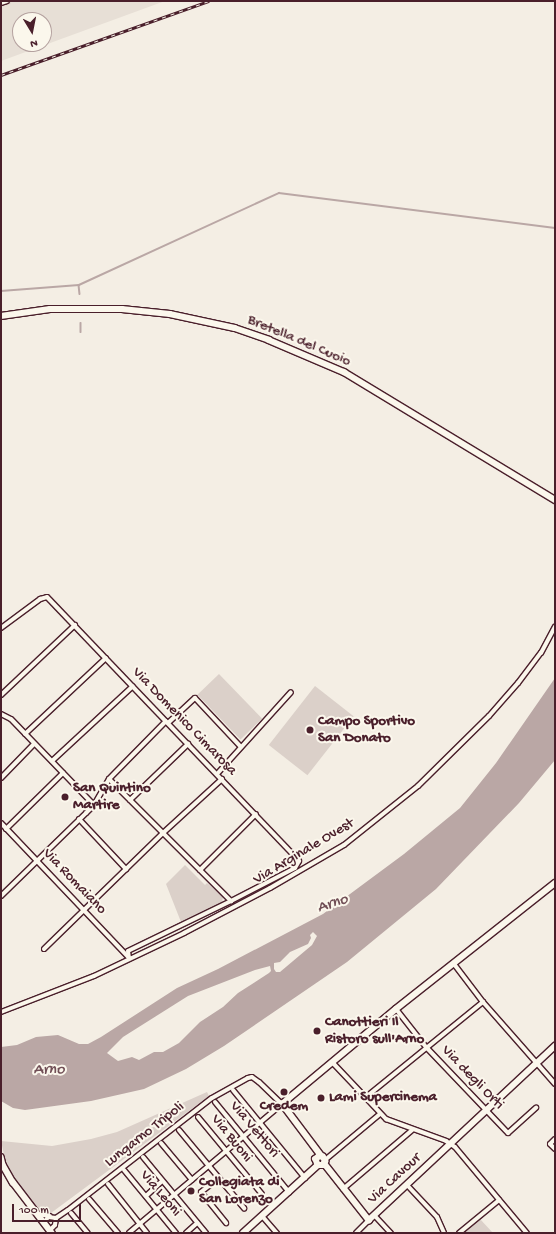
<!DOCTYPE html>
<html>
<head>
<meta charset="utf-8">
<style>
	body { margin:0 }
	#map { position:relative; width:556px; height:1234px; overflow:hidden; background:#f4eee4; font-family:"Gochi Hand",sans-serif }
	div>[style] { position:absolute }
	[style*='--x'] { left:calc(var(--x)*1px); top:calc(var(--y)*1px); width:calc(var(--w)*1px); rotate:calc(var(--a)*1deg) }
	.built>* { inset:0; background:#e7dfd6 }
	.green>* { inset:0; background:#dbd0c9; transform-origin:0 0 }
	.water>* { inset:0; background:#baa7a5 }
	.stream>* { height:1.5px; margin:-0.75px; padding:0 0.75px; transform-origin:0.75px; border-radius:0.75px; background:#baa7a5 }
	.roads { filter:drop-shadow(1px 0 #4a1f2b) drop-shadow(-1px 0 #4a1f2b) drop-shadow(0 1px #4a1f2b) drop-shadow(0 -1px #4a1f2b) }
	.street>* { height:4px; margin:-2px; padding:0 2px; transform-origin:2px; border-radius:2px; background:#fbf7ec }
	.secondary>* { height:5.5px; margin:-2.75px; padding:0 2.75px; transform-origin:2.75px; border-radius:2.75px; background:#fbf7ec }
	.rail>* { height:3px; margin-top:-1.5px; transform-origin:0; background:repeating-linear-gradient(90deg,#fbf7ec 0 4.5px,#4a1f2b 0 9px); box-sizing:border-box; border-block:1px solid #4a1f2b }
	.dots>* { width:11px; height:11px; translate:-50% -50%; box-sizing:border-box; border:2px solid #fbf7ec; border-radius:50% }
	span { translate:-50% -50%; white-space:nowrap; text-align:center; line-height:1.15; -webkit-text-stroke:4px #fbf7ec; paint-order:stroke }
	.street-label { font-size:15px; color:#4a1f2b }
	.poi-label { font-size:15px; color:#4a1f2b; font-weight:700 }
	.left { translate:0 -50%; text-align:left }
	.water-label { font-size:16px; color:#714f56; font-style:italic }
	.frame { position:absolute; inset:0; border:2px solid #4a1f2b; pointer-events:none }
	.north { position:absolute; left:12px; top:12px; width:40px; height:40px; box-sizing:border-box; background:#fbf7ec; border:1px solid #b4a19f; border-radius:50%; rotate:170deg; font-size:11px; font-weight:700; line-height:16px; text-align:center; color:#4a1f2b }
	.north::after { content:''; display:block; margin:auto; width:14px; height:18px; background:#4a1f2b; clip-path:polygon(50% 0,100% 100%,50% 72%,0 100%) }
	.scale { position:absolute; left:12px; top:1204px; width:69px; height:18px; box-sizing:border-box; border:2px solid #4a1f2b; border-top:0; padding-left:5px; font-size:12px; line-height:14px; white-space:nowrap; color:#4a1f2b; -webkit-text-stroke:3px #fbf7ec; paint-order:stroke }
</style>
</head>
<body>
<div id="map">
	<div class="built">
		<div style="clip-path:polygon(evenodd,1px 1px,165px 1px,1px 61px,1px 1px,20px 20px,44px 20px,44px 44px,20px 44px,20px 20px)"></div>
	</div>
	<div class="green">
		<div style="left:219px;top:674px;width:62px;height:30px;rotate:46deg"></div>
		<div style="left:315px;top:686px;width:49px;height:75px;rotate:38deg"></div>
		<div style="clip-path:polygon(185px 865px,205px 885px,207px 883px,223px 897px,222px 902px,181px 922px,166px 884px)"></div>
		<div style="clip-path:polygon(207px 1092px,209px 1096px,51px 1213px,37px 1213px,7px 1168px,1px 1141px,52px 1146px,91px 1139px,117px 1132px)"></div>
		<div style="clip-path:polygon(480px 1219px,493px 1233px,463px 1233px)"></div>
	</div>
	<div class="water">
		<div style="clip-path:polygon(evenodd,555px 678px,555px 760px,519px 803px,436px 889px,347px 962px,224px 1046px,186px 1069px,144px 1089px,91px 1101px,25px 1110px,13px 1108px,1px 1101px,1px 1047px,17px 1045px,36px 1037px,58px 1035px,79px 1044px,88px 1044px,101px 1037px,177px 988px,218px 969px,323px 914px,404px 854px,460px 808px,496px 763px,555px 678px,313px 932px,317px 936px,312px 945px,280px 972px,276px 972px,274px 969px,274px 963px,280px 962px,290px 952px,308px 944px,311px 938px,310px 935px,313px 932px,555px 678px,270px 966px,271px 971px,269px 973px,238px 993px,223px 1007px,200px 1022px,179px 1043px,163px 1052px,154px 1052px,139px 1060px,132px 1057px,118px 1061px,107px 1053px,123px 1037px,188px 996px,255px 970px,270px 966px)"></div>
	</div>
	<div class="stream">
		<div style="--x:79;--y:285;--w:9;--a:84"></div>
		<div style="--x:1;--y:291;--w:78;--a:-4.4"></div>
		<div style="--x:79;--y:285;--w:220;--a:-24.7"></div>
		<div style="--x:279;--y:193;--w:278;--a:7.2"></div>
		<div style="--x:81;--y:323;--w:9;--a:90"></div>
	</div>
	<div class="roads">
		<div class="street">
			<div style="--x:1;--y:3;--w:6;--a:-18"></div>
			<div style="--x:1;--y:628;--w:49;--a:-36.6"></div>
			<div style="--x:40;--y:599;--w:7;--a:-16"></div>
			<div style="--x:47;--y:597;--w:365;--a:46.3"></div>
			<div style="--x:299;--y:861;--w:8;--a:120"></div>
			<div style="--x:295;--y:868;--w:72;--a:152.7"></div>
			<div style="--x:231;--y:901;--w:114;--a:154.1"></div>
			<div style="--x:128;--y:951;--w:7;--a:82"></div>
			<div style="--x:1;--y:695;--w:102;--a:-43.4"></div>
			<div style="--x:1;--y:714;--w:11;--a:27"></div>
			<div style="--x:11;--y:719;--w:120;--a:46"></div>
			<div style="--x:168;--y:723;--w:37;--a:-43"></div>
			<div style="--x:195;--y:698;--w:67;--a:46.8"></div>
			<div style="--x:25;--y:734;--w:111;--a:-43.2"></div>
			<div style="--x:52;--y:761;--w:110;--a:-42.8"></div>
			<div style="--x:217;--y:774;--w:110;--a:-47.9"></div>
			<div style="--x:1;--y:778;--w:47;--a:-45.9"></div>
			<div style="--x:109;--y:779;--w:173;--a:45"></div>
			<div style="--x:130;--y:800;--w:81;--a:-44"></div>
			<div style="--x:79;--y:819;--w:69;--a:46.8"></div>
			<div style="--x:1;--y:823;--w:186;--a:46.5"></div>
			<div style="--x:6;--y:829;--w:80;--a:-44.5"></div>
			<div style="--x:200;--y:870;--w:79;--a:-45"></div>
			<div style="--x:1;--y:896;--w:119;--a:-44.3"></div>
			<div style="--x:86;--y:813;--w:11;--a:-45"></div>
			<div style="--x:94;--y:805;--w:30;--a:-60"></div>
			<div style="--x:109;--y:779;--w:81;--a:-45.5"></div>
			<div style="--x:44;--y:949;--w:166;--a:-44.3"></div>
			<div style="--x:163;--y:833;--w:80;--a:-42.5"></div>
			<div style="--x:454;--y:964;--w:48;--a:52.7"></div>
			<div style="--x:483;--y:1002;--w:109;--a:48.7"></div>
			<div style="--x:396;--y:1009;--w:48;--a:51.7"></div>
			<div style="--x:426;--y:1047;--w:119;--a:46.4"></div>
			<div style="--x:508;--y:1133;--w:38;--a:-42"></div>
			<div style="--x:1;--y:1012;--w:100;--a:-21.2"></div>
			<div style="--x:94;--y:976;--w:100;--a:-25.5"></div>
			<div style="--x:184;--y:933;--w:97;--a:-27.6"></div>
			<div style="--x:270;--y:888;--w:86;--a:-30.2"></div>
			<div style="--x:344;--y:845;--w:95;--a:-38.6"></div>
			<div style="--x:418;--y:786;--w:100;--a:-44.6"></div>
			<div style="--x:489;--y:716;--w:44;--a:-48.7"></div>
			<div style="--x:518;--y:683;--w:38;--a:-53"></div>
			<div style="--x:541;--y:653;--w:30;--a:-62"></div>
			<div style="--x:332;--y:1062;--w:79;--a:46.5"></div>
			<div style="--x:386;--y:1119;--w:64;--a:20.1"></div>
			<div style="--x:446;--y:1141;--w:11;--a:34"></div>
			<div style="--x:455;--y:1147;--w:112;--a:50.1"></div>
			<div style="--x:233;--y:1090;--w:114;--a:50.7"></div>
			<div style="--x:366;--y:1097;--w:151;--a:-39.1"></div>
			<div style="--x:215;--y:1102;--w:117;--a:50.6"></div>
			<div style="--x:198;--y:1117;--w:100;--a:50.3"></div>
			<div style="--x:179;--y:1130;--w:102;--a:50.2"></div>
			<div style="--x:555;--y:1139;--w:7;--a:135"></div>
			<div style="--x:550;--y:1144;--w:7;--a:45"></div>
			<div style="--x:161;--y:1143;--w:48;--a:50"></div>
			<div style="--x:143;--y:1157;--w:99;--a:50.3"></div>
			<div style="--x:325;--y:1160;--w:72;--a:-39.9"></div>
			<div style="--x:124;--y:1170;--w:82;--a:50.5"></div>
			<div style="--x:219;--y:1178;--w:23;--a:142"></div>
			<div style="--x:201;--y:1192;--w:40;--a:51"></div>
			<div style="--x:108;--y:1184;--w:63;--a:51.5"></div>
			<div style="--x:407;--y:1185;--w:44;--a:46.8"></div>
			<div style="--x:437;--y:1217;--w:17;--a:66"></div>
			<div style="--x:343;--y:1189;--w:91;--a:-40.5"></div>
			<div style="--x:146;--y:1196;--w:22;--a:-43"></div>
			<div style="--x:89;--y:1199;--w:45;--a:49.5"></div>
			<div style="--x:71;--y:1213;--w:26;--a:50"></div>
			<div style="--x:37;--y:1214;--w:13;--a:9"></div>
			<div style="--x:374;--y:1215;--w:25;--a:47"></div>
			<div style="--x:262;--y:1216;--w:23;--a:49"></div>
			<div style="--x:44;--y:1223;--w:7;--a:-56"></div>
			<div style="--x:48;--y:1217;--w:8;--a:7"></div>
			<div style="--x:56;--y:1218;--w:14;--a:-34"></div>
			<div style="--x:68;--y:1210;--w:182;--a:-37.9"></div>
			<div style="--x:212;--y:1098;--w:41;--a:-29.1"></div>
			<div style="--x:248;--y:1078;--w:4;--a:-14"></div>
			<div style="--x:252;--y:1077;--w:9;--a:36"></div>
			<div style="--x:259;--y:1082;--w:32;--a:44"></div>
			<div style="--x:282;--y:1104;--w:200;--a:139.9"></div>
			<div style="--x:50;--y:1230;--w:7;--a:-45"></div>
			<div style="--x:55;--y:1225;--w:7;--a:-82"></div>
			<div style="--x:186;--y:1233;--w:15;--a:-42"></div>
			<div style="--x:356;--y:1233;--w:18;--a:-45"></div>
			<div style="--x:459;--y:1233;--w:52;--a:-39.5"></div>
		</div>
		<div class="secondary">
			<div style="--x:1;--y:316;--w:49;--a:-8.1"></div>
			<div style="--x:50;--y:309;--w:72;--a:0"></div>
			<div style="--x:122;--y:309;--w:48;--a:5.9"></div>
			<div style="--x:170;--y:314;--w:66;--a:12.2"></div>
			<div style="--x:235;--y:328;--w:36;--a:19"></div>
			<div style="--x:269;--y:340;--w:82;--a:23.1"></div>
			<div style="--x:344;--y:372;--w:247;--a:31.2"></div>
			<div style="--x:321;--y:1156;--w:65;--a:-126.9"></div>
			<div style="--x:282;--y:1104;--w:148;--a:-39.8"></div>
			<div style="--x:396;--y:1009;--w:203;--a:-38.4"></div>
			<div style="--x:1;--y:1157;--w:8;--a:76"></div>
			<div style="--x:3;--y:1165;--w:20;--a:60"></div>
			<div style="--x:13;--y:1182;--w:64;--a:52.6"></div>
			<div style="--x:324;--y:1163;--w:73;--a:51.7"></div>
			<div style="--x:369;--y:1220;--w:255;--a:-43.1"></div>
			<div style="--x:243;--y:1233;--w:101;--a:-42.2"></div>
			<div style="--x:318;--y:1165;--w:5;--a:0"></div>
			<div style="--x:323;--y:1165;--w:4;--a:-56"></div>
			<div style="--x:325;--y:1162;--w:5;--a:-112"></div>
			<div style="--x:323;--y:1157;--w:4;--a:180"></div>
			<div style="--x:319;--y:1157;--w:4;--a:146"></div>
			<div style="--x:316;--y:1159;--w:6;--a:72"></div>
		</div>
	</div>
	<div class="rail">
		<div style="--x:1;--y:75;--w:221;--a:-19.6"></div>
	</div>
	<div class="dots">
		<div style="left:310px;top:730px;background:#4a1f2b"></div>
		<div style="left:65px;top:797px;background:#4a1f2b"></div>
		<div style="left:317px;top:1031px;background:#4a1f2b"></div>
		<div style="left:284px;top:1092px;background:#4a1f2b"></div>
		<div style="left:321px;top:1098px;background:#4a1f2b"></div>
		<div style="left:191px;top:1191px;background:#4a1f2b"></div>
	</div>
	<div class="street-label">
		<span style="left:299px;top:341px;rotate:23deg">Bretella del Cuoio</span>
		<span style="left:184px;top:722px;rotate:46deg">Via Domenico Cimarosa</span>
		<span style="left:304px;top:852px;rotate:-31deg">Via Arginale Ovest</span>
		<span style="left:74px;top:882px;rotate:46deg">Via Romaiano</span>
		<span style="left:472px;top:1078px;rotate:46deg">Via degli Orti</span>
		<span style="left:254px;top:1130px;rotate:50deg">Via Vettori</span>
		<span style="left:145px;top:1135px;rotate:-38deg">Lungarno Tripoli</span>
		<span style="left:231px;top:1139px;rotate:51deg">Via Buoni</span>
		<span style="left:395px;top:1179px;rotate:-43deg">Via Cavour</span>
		<span style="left:160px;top:1194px;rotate:50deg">Via Leoni</span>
	</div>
	<div class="poi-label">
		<span class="left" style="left:318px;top:730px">Campo Sportivo<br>San Donato</span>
		<span class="left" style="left:73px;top:797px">San Quintino<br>Martire</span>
		<span class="left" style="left:325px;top:1031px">Canottieri Il<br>Ristoro sull'Arno</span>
		<span class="left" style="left:329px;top:1098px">Lami Supercinema</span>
		<span style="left:284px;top:1107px">Credem</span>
		<span class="left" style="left:199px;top:1191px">Collegiata di<br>San Lorenzo</span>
	</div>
	<div class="water-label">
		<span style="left:333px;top:905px;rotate:-18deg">Arno</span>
		<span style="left:49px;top:1071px">Arno</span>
	</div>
	<div class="frame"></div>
	<div class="north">N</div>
	<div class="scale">100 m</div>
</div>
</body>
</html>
